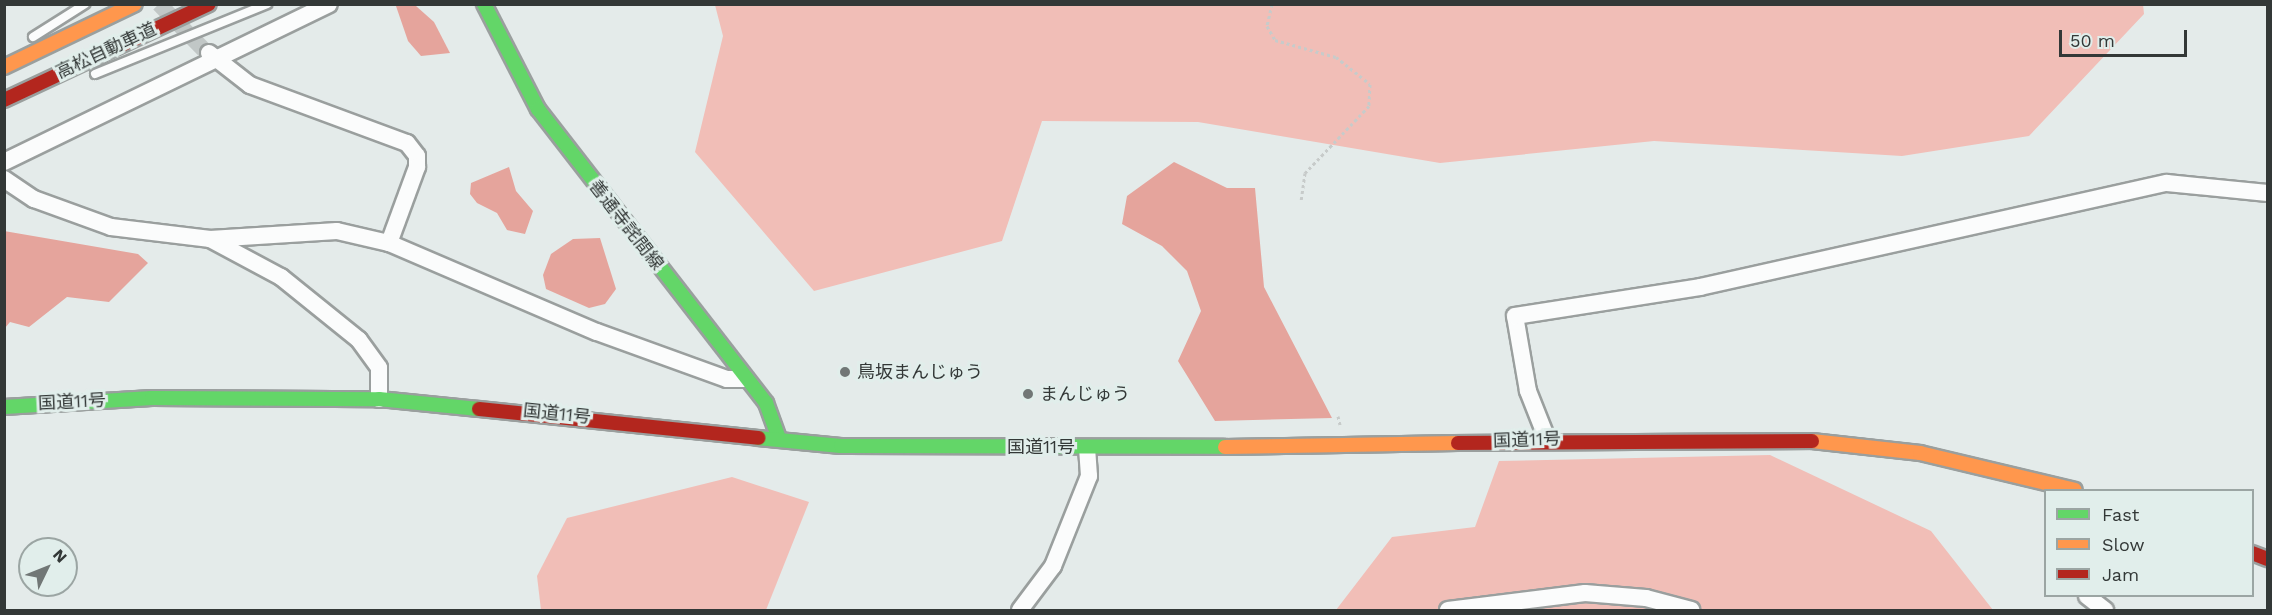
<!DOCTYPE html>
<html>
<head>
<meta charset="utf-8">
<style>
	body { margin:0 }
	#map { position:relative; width:2272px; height:615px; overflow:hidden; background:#e4ebea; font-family:"Work Sans","Noto Sans JP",sans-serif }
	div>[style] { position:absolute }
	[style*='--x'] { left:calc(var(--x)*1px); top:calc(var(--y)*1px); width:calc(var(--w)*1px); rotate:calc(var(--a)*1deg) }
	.forest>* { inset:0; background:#f1beb7 }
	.water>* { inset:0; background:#e5a49c }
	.street-tunnel>* { height:16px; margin-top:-8px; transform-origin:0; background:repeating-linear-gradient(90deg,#c1c7c6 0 16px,transparent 0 24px) }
	.path>* { height:3px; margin-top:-1.5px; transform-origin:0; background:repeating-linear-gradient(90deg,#c7cbca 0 3px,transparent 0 6px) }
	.roads { filter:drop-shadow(2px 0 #9a9f9e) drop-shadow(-2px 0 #9a9f9e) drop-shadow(0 2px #9a9f9e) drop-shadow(0 -2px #9a9f9e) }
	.lane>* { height:8px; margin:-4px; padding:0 4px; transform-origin:4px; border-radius:4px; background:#fbfcfc }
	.street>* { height:16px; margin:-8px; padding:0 8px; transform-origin:8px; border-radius:8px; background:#fbfcfc }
	.fast>* { height:14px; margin:-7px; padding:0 7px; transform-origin:7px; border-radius:7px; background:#63d668 }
	.slow>* { height:14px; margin:-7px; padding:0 7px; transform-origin:7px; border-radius:7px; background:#ff974d }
	.jam>* { height:14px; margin:-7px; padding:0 7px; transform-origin:7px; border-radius:7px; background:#b3261e }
	.dots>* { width:16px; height:16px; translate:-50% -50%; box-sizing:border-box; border:3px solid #e1eeeb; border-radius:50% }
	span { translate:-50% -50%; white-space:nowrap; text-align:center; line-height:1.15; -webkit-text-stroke:6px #e1eeeb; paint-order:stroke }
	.street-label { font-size:18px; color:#333837 }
	.poi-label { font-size:18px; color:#333837 }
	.left { translate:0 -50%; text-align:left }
	.frame { position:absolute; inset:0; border:6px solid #333837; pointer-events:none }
	.legend { position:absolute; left:2044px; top:489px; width:210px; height:108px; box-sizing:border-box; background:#e1eeeb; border:2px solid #9ba5a3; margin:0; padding:8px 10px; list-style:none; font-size:18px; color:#333837 }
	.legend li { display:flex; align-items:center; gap:12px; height:30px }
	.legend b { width:30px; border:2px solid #9ba5a3 }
	.north { position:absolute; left:18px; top:537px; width:60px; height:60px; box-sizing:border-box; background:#e1eeeb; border:2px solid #9ba5a3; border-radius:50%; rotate:47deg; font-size:16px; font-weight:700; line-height:24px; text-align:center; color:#333837 }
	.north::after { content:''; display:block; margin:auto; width:21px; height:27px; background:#717776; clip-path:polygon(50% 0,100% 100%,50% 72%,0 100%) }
	.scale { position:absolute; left:2059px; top:30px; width:128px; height:27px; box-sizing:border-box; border:3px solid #333837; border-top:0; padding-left:8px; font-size:18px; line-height:21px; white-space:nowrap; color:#333837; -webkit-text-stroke:4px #e1eeeb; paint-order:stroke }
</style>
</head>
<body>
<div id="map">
	<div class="forest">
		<div style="clip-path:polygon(715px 5px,2143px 4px,2144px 14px,2029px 136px,1902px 156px,1654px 141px,1440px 163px,1198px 122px,1042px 121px,1002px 241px,814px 291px,695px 152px,723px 36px)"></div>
		<div style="clip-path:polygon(1770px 455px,1931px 531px,1993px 610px,1336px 610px,1392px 537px,1475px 527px,1499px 461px)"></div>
		<div style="clip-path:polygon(732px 477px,809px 502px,766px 610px,541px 610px,537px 576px,567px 518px)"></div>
	</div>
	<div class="water">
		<div style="clip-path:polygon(396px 6px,416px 6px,434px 22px,450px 53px,421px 56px,408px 41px)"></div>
		<div style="clip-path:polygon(1174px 162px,1227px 188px,1255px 188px,1264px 287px,1332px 418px,1215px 421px,1178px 361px,1201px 311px,1187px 271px,1162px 246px,1122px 224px,1127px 196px)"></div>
		<div style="clip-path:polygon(509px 167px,516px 191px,533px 211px,525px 234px,507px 230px,497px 213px,477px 203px,470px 194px,471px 183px)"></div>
		<div style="clip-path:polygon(4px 231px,138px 254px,148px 263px,109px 302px,67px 297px,29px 327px,10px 322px,5px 328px)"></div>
		<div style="clip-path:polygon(600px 238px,616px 289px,605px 304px,589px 308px,546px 289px,543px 275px,551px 254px,573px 239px)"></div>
	</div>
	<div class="street-tunnel">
		<div style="--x:159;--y:4;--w:66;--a:45.6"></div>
	</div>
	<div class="path">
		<div style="--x:1272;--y:4;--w:23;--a:103"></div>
		<div style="--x:1267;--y:26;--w:16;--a:60"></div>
		<div style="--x:1275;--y:40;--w:63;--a:15.6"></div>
		<div style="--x:1336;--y:57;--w:43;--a:38.5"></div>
		<div style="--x:1370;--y:84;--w:22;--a:93"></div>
		<div style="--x:1369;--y:106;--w:93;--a:133.7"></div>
		<div style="--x:1305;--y:173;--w:27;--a:98"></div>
		<div style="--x:1338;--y:416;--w:9;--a:77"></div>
	</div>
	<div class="roads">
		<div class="lane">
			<div style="--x:33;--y:37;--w:62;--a:-32.4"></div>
			<div style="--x:95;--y:74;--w:186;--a:-22.1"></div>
		</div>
		<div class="street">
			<div style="--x:209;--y:53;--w:52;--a:38"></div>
			<div style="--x:250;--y:85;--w:167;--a:20.3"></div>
			<div style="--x:407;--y:143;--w:16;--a:52"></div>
			<div style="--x:417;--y:156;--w:11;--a:90"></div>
			<div style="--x:417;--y:167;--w:81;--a:110.2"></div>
			<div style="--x:4;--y:162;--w:361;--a:-25.9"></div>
			<div style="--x:4;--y:179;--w:36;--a:34"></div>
			<div style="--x:34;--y:199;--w:82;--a:20"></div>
			<div style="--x:111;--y:227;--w:100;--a:6.9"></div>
			<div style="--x:210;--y:239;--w:127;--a:-3.6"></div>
			<div style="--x:337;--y:231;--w:53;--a:13"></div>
			<div style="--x:389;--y:243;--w:226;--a:23.2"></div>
			<div style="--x:597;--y:332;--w:138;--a:19.9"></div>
			<div style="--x:727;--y:379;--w:17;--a:0"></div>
			<div style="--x:210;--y:239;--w:81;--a:28.2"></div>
			<div style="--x:281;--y:277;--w:100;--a:38.9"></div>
			<div style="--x:359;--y:340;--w:34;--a:54"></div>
			<div style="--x:379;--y:368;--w:31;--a:90"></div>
			<div style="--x:1547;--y:439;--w:52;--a:-111.6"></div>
			<div style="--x:1528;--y:391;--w:76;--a:-99.8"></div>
			<div style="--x:1515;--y:316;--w:187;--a:-8.9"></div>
			<div style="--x:1700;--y:287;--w:478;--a:-12.6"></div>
			<div style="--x:2167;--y:183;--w:101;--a:5.7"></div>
			<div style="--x:2087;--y:596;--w:23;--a:38"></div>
			<div style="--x:1020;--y:610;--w:55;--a:-53.1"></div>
			<div style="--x:1053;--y:566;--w:97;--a:-68.2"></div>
			<div style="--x:1089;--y:476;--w:28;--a:-94"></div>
			<div style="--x:1448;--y:610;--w:138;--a:-7.1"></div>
			<div style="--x:1585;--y:593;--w:61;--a:4.7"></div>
			<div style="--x:1646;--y:598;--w:47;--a:14.9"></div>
		</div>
		<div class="fast">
			<div style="--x:484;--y:4;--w:118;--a:62.8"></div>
			<div style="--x:538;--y:109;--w:372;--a:52.2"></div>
			<div style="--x:766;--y:403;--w:37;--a:70"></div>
			<div style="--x:4;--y:407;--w:148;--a:-3.5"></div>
			<div style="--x:152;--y:398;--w:227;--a:0.3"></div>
			<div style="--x:379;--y:399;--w:100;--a:5.7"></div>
			<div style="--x:758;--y:438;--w:83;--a:5.5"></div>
			<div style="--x:841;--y:446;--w:384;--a:0.1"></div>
		</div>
		<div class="slow">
			<div style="--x:4;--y:67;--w:145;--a:-25.7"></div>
			<div style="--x:1812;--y:441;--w:109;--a:6.3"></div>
			<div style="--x:1920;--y:453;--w:159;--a:13.4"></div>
			<div style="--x:1225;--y:447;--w:233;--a:-1"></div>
		</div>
		<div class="jam">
			<div style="--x:4;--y:100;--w:226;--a:-25.1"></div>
			<div style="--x:479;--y:409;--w:281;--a:5.9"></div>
			<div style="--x:1458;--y:443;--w:354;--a:-0.3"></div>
			<div style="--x:2252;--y:553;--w:17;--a:21"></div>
		</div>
	</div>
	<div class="dots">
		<div style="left:845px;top:372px;background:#717776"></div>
		<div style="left:1028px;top:394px;background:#717776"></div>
	</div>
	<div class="street-label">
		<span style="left:106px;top:51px;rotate:-25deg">高松自動車道</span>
		<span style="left:626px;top:225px;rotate:52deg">善通寺詫間線</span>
		<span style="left:72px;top:402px;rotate:-3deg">国道11号</span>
		<span style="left:557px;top:414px;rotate:6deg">国道11号</span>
		<span style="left:1527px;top:440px;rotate:-2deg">国道11号</span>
		<span style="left:1041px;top:447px">国道11号</span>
	</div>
	<div class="poi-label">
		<span class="left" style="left:857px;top:372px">鳥坂まんじゅう</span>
		<span class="left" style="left:1040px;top:394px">まんじゅう</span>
	</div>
	<div class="frame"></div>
	<ul class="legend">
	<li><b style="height:8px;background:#63d668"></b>Fast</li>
	<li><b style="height:8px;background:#ff974d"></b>Slow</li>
	<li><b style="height:8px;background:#b3261e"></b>Jam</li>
	</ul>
	<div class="north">N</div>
	<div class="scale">50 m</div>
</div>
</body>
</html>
